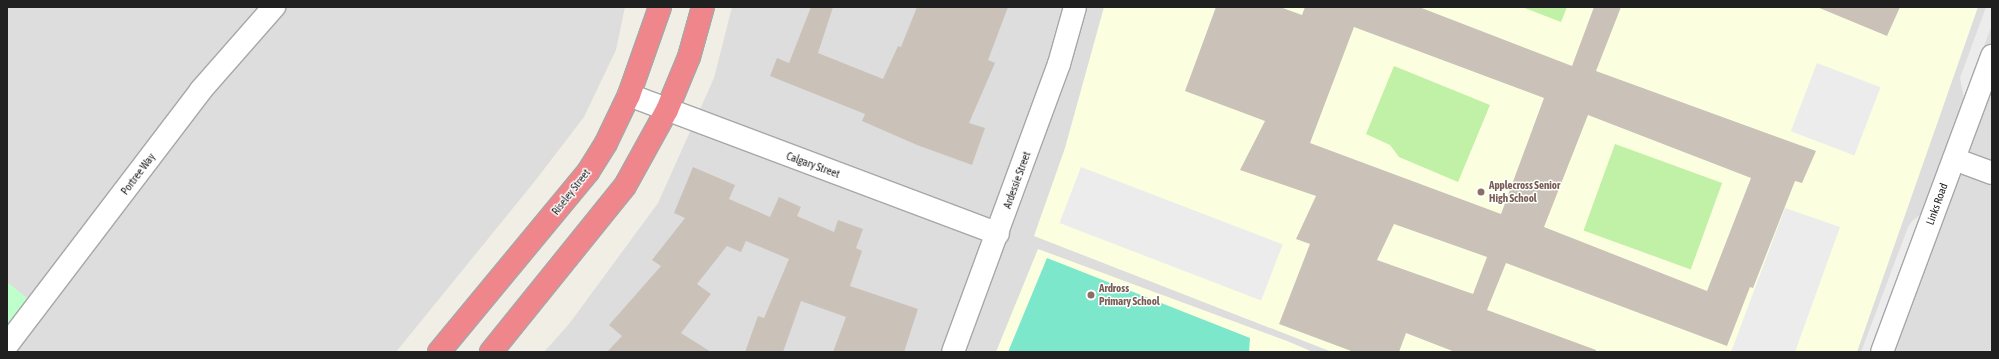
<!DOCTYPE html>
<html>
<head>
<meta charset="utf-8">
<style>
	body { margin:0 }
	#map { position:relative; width:1999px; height:359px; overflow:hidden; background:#f1efe5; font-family:"Asap Condensed",sans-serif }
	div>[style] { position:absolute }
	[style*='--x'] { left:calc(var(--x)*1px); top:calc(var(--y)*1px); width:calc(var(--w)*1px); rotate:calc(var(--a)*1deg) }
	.residential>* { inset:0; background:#dedddd }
	.education>* { inset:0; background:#fbffe0 }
	.grass>* { inset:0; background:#c1f0a7; transform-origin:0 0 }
	.park>* { inset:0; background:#bfffcc }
	.pitch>* { inset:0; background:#7ce7cb }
	.parking>* { inset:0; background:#ececec; transform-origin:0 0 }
	.building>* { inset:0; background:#cac2b8 }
	.roads { filter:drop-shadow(1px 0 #a7a7a7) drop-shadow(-1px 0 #a7a7a7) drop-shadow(0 1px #a7a7a7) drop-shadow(0 -1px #a7a7a7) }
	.minor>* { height:22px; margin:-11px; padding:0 11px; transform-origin:11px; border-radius:11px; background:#fff }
	.highway>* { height:22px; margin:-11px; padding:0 11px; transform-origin:11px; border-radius:11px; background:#ef868c }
	.dots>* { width:11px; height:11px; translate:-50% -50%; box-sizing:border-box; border:2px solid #fff; border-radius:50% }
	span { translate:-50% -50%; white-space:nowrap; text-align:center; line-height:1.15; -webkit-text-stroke:3px #fff; paint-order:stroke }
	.street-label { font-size:11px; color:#202020 }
	.education-label { font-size:11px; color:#785e54; font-weight:700 }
	.left { translate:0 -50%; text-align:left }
	.frame { position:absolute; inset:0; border:8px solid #202020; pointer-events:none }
</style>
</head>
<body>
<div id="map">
	<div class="residential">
		<div style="clip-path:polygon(7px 7px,625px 7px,616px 50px,584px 117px,535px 181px,396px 352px,7px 352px)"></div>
		<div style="clip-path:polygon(732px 7px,1992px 7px,1992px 352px,544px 352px,569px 324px,658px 203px,714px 78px)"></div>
	</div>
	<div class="education">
		<div style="clip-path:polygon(1104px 7px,1978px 7px,1857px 352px,1332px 352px,1034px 236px,1065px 148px)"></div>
		<div style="clip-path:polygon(1038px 249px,1287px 341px,1313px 352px,996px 352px)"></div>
	</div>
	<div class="grass">
		<div style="clip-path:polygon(1522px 7px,1567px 7px,1561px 22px)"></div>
		<div style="clip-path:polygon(1394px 66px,1490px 105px,1458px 182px,1399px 157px,1390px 145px,1366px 134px)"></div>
		<div style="left:1615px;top:144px;width:114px;height:92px;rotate:20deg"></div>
	</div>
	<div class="park">
		<div style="clip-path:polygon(7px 282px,38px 307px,7px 334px)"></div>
	</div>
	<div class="pitch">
		<div style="clip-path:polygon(1047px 258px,1250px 338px,1249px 352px,1008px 352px)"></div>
	</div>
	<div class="parking">
		<div style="clip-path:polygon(1986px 7px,1992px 7px,1992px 25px,1964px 99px,1960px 78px)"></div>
		<div style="left:1817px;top:63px;width:68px;height:73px;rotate:21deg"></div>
		<div style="left:1081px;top:167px;width:216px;height:60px;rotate:21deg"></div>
		<div style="clip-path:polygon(1785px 208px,1840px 227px,1795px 352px,1731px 352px)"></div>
		<div style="clip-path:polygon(1929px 208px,1872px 352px,1861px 352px,1908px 227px,1912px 221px)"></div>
	</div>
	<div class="building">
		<div style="clip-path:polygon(811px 7px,833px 7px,818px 53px,883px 79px,898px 46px,901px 47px,917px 7px,1008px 7px,988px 60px,995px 63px,969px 123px,985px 128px,972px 165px,917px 145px,862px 121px,865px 114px,770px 76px,777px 58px,789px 63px)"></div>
		<div style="clip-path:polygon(evenodd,1216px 7px,1280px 7px,1302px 15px,1305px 7px,1419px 7px,1572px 66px,1594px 7px,1621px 7px,1596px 71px,1816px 151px,1802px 183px,1795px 181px,1753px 288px,1750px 287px,1727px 346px,1506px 263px,1487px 310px,1596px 350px,1596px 352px,1455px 352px,1406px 333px,1399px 352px,1354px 352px,1279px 324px,1310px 244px,1296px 239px,1316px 196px,1240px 170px,1265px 121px,1185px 91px,1216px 7px,1354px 27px,1544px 98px,1501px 214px,1310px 143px,1354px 27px,1216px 7px,1588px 115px,1751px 178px,1707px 291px,1544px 227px,1588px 115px,1216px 7px,1394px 224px,1487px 257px,1473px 294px,1377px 260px,1394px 224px)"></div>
		<div style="clip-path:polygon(1817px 7px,1900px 7px,1887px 36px)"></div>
		<div style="clip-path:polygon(693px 167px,735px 185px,729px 199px,770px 217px,779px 197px,801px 207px,797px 216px,834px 232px,838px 220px,863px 229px,856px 248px,862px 251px,850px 286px,918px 309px,904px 352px,833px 352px,846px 317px,801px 301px,783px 352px,745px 352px,758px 316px,764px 318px,789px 259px,746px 241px,741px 252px,727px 246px,697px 284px,711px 294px,681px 333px,711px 352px,607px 352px,622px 336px,609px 325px,661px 266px,652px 260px,685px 218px,674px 213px)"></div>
	</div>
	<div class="roads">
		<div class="minor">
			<div style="--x:629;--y:95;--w:394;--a:20.6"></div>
			<div style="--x:1954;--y:159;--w:40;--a:20.2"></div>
			<div style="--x:7;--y:345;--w:320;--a:-52.7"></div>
			<div style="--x:201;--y:90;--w:111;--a:-48.7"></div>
			<div style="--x:953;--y:352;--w:307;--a:-69.8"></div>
			<div style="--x:1059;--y:64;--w:59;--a:-74.3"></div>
			<div style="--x:1882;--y:352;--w:316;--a:-69.6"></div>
		</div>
		<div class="highway">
			<div style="--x:439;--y:352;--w:234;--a:-50.4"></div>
			<div style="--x:588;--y:172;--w:34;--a:-58"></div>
			<div style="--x:606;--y:143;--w:53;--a:-64.4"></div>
			<div style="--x:629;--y:95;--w:93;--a:-70.6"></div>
			<div style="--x:491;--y:352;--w:213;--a:-51.1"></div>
			<div style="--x:625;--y:186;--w:87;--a:-61.1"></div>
			<div style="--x:667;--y:110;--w:57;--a:-67.5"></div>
			<div style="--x:689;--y:57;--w:52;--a:-74.4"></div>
		</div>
	</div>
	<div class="dots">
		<div style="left:1481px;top:192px;background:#8d6e63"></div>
		<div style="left:1091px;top:295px;background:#8d6e63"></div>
	</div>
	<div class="street-label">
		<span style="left:813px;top:165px;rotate:20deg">Calgary Street</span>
		<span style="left:138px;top:174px;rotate:-53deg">Portree Way</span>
		<span style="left:1017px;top:180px;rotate:-70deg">Ardessie Street</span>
		<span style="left:571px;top:192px;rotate:-52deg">Riseley Street</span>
		<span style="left:1937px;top:204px;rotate:-70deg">Links Road</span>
	</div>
	<div class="education-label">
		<span class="left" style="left:1489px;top:192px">Applecross Senior<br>High School</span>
		<span class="left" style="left:1099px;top:295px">Ardross<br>Primary School</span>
	</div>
	<div class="frame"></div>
</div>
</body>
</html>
